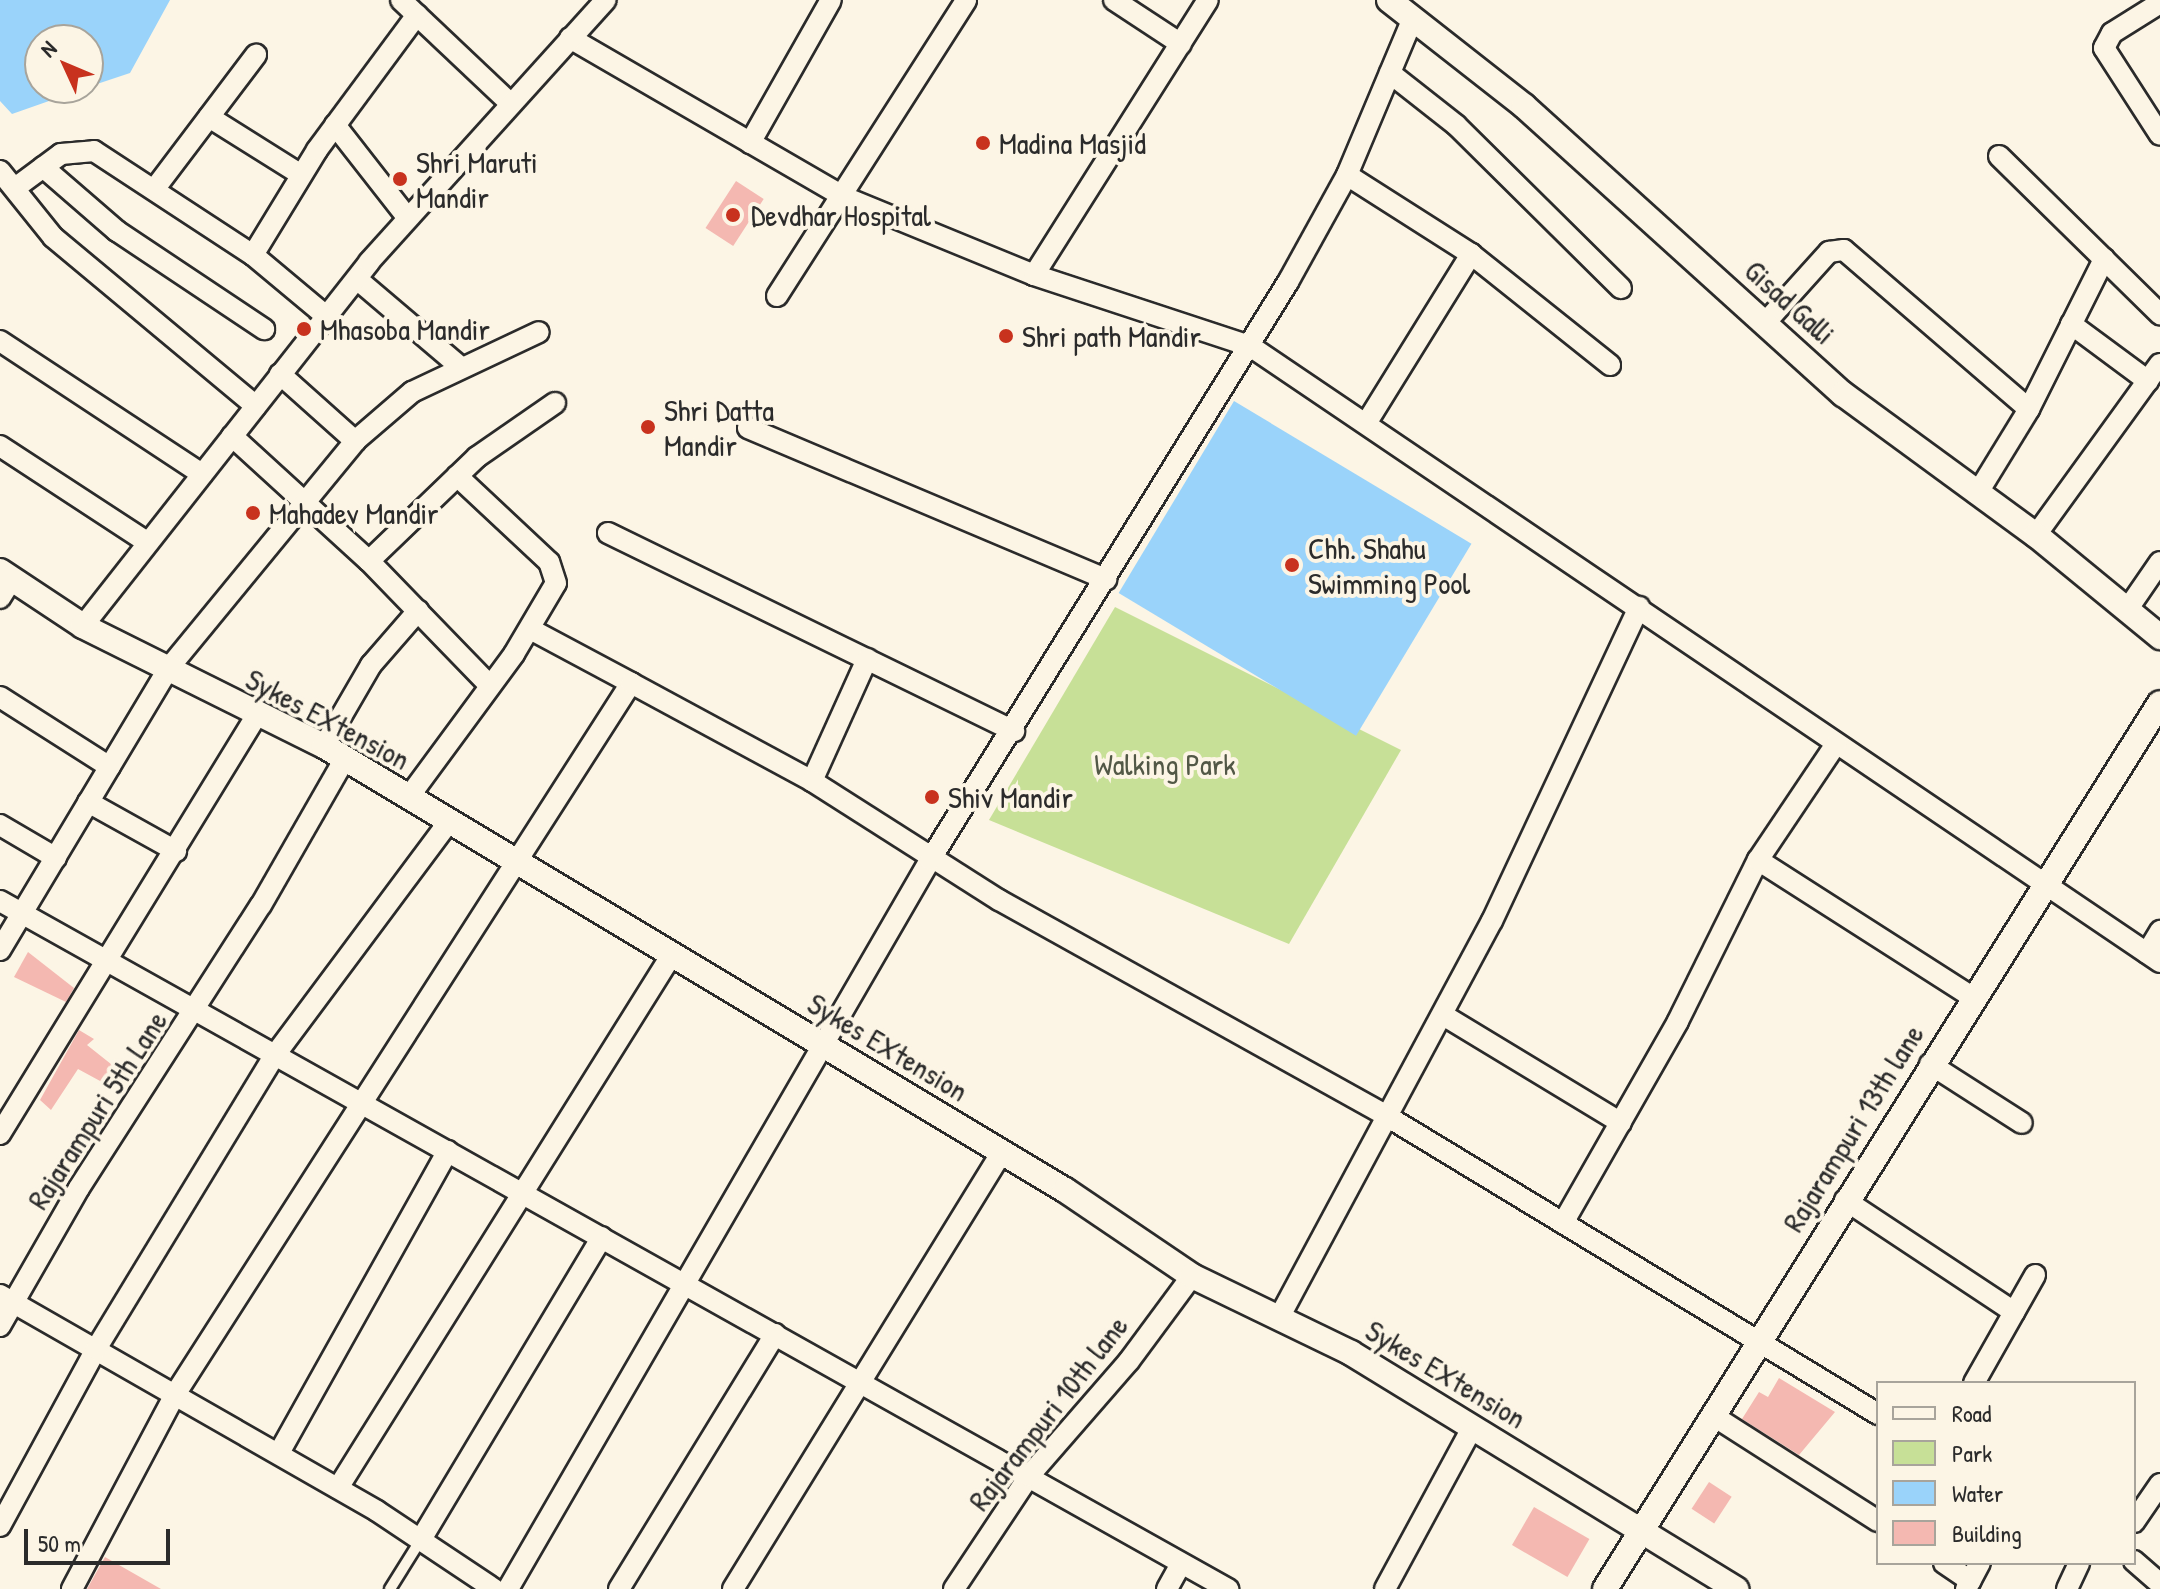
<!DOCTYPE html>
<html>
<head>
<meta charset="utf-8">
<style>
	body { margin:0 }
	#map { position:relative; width:2160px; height:1589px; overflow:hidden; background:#fcf5e5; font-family:"Patrick Hand",sans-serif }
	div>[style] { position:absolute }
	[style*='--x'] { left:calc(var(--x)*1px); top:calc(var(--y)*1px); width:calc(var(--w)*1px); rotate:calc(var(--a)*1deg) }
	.green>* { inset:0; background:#c7e097 }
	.water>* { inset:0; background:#9ad3fa; transform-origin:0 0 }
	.building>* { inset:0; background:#f4b8b1; transform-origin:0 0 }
	.roads { filter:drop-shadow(2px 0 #2b2b2b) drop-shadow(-2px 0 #2b2b2b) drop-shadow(0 2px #2b2b2b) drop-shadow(0 -2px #2b2b2b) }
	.service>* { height:10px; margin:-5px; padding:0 5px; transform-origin:5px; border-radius:5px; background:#fcf5e5 }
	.minor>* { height:20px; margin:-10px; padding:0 10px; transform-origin:10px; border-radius:10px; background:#fcf5e5 }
	.tertiary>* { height:24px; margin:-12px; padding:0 12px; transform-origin:12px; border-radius:12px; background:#fcf5e5 }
	.dots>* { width:22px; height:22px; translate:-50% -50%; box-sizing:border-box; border:4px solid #fcf5e5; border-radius:50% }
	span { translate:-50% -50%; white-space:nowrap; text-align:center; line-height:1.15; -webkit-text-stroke:8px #fcf5e5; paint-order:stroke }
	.poi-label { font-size:30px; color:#2b2b2b }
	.left { translate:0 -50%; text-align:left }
	.street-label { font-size:30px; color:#2b2b2b }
	.park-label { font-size:30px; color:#525846 }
	.legend { position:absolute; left:1876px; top:1381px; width:260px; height:184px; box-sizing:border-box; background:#fcf5e5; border:2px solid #a8a49b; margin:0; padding:10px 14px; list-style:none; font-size:24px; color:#2b2b2b }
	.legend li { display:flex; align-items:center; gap:16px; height:40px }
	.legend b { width:40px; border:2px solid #a8a49b }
	.north { position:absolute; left:24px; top:24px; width:80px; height:80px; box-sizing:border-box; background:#fcf5e5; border:2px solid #a8a49b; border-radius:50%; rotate:314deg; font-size:22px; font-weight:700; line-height:32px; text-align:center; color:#2b2b2b }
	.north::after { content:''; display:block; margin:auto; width:28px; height:36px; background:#c8321e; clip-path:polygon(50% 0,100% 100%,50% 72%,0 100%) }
	.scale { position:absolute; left:24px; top:1529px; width:146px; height:36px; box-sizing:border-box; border:4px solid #2b2b2b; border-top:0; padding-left:10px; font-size:24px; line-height:28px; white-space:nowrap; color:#2b2b2b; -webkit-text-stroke:6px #fcf5e5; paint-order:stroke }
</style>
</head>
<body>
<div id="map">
	<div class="green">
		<div style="clip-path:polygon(1115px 607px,1401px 750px,1289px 944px,989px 820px)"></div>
	</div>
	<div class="water">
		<div style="clip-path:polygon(0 0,170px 0,130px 73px,88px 87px,88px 40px,40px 40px,40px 88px,86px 88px,12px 114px,0 101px)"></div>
		<div style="left:1234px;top:401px;width:277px;height:224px;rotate:31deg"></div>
	</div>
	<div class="building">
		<div style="left:736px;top:181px;width:33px;height:56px;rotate:33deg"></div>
		<div style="clip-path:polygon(28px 952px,74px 988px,66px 1002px,14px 977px)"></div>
		<div style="clip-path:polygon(79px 1030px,94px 1039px,87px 1045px,121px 1072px,113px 1088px,78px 1069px,51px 1110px,40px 1100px)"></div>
		<div style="clip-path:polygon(1779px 1378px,1835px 1412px,1799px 1455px,1742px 1419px,1759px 1392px,1768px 1397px)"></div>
		<div style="left:1709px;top:1482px;width:27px;height:32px;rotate:33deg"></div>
		<div style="left:1534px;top:1507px;width:64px;height:44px;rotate:30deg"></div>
		<div style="clip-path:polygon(105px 1557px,161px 1589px,87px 1589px)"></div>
	</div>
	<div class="roads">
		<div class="service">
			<div style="--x:390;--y:1589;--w:57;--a:-58"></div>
		</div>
		<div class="minor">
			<div style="--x:401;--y:0;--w:149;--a:43.4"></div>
			<div style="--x:1114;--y:0;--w:80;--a:33.3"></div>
			<div style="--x:2160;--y:3;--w:57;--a:148"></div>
			<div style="--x:2112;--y:33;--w:17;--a:118"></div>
			<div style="--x:2104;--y:48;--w:103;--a:57.2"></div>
			<div style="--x:570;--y:38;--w:317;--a:30.1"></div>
			<div style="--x:844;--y:197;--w:205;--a:22.3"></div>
			<div style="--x:1034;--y:275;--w:227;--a:18.2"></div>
			<div style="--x:1250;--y:346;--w:1099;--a:34.09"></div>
			<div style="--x:1390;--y:73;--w:84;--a:38.2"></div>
			<div style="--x:1456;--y:125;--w:232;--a:44.7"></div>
			<div style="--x:209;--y:117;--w:107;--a:32.1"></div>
			<div style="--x:335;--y:125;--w:117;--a:52"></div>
			<div style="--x:750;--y:143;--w:164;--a:-60.5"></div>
			<div style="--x:1999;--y:156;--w:226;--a:44.5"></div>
			<div style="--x:43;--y:167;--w:98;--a:40.9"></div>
			<div style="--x:117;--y:231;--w:177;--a:33.7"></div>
			<div style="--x:0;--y:171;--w:85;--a:51.2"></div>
			<div style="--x:53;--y:237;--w:264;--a:39.8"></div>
			<div style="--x:1347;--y:175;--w:147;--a:32.5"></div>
			<div style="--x:1471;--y:254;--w:178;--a:38.6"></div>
			<div style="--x:156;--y:187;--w:166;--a:-52.9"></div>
			<div style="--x:15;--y:188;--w:57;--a:-36.5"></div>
			<div style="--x:61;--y:154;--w:33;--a:-5"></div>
			<div style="--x:94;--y:151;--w:190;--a:33.2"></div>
			<div style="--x:253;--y:255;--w:95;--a:39.9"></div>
			<div style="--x:253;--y:255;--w:123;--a:-58.6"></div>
			<div style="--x:317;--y:150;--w:168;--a:-53.5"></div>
			<div style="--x:1034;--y:275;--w:325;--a:-57.7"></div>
			<div style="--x:357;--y:279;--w:133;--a:40.4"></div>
			<div style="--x:777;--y:296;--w:351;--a:-57.4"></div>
			<div style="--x:1765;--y:323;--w:96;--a:-48"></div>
			<div style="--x:1829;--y:252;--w:15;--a:-8"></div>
			<div style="--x:1844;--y:250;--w:244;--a:40.7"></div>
			<div style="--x:2071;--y:324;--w:96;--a:36.5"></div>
			<div style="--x:0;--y:341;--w:242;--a:33.4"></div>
			<div style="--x:280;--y:374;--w:101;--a:41.8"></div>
			<div style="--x:1367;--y:422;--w:198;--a:-58.2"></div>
			<div style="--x:748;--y:428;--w:389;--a:22.9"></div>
			<div style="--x:232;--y:436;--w:185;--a:42.4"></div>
			<div style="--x:369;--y:561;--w:171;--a:45.9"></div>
			<div style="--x:0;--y:446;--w:173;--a:33.2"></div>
			<div style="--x:1977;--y:494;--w:100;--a:-58.5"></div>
			<div style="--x:2029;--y:409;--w:168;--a:-63.4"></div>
			<div style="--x:608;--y:533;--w:452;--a:26"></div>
			<div style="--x:2036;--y:535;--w:211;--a:-54.1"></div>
			<div style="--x:369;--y:561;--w:150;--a:-43.9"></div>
			<div style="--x:477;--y:457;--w:95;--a:-34.7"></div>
			<div style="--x:0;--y:598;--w:22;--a:-58"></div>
			<div style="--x:2127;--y:610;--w:58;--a:-55.5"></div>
			<div style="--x:83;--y:626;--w:463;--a:-51.8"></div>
			<div style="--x:369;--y:262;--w:353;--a:-47.9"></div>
			<div style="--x:530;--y:629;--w:115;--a:28.1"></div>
			<div style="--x:0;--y:697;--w:130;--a:32.5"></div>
			<div style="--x:324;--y:746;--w:94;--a:-59.9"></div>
			<div style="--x:371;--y:665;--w:72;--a:-49"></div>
			<div style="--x:812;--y:781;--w:134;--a:-65.7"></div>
			<div style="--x:408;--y:798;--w:179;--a:-53.6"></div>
			<div style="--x:514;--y:654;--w:82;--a:-59.4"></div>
			<div style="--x:556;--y:583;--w:22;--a:-108"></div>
			<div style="--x:549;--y:562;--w:126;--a:-136.9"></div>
			<div style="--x:88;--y:802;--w:101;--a:29.1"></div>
			<div style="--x:0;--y:825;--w:65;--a:30.5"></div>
			<div style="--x:1758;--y:860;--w:254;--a:32.6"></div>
			<div style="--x:0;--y:901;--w:1408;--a:29.26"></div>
			<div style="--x:0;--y:950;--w:327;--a:-59.1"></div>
			<div style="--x:168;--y:669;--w:295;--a:-50.6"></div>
			<div style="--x:355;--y:441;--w:75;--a:-40.7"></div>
			<div style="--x:412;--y:392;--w:140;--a:-25.3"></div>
			<div style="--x:2147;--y:953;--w:26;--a:-59"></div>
			<div style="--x:1443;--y:1015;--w:208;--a:31.2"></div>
			<div style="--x:1930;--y:1064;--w:109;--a:32.7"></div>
			<div style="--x:0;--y:1134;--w:492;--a:-58.5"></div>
			<div style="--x:1845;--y:1200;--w:203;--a:33.5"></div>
			<div style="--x:1563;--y:1223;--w:232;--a:-60.3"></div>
			<div style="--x:1678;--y:1021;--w:180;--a:-63.6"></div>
			<div style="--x:1758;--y:860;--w:140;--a:-56.1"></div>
			<div style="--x:0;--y:1295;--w:434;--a:29.8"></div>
			<div style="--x:377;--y:1511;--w:141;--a:33.7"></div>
			<div style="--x:1280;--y:1316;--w:448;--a:-61.8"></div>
			<div style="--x:1492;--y:921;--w:347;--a:-64.9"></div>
			<div style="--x:0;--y:1326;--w:159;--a:-60.2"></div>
			<div style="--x:79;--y:1188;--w:336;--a:-57.3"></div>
			<div style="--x:261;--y:905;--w:167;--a:-60.2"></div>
			<div style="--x:1974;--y:1383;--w:124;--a:-60.5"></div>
			<div style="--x:1712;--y:1415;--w:197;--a:32.6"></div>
			<div style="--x:279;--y:1453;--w:346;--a:-60.8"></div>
			<div style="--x:338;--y:1488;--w:628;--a:-57.96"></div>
			<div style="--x:2134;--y:1522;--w:46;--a:-55.6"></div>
			<div style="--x:0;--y:1526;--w:201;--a:-61.5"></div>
			<div style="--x:96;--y:1349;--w:344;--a:-58.7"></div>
			<div style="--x:275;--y:1055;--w:289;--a:-53.3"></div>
			<div style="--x:420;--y:1541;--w:354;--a:-59.1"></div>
			<div style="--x:2134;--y:1561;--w:35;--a:41"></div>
			<div style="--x:1944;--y:1563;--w:32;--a:34"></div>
			<div style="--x:72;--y:1589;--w:218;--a:-62.1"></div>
			<div style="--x:174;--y:1396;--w:847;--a:-57.34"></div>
			<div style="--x:631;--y:683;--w:206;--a:28.4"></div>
			<div style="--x:812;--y:781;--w:222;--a:32.5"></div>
			<div style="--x:999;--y:900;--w:442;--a:29.1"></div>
			<div style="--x:1385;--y:1115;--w:577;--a:31.24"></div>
			<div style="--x:508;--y:1589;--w:842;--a:-59.93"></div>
			<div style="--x:930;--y:860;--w:680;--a:-58.23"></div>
			<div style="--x:1288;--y:282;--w:122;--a:-61.1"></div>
			<div style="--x:1347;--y:175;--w:170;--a:-67.2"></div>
			<div style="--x:619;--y:1589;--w:299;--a:-58.5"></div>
			<div style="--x:733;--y:1589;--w:513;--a:-58.39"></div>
			<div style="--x:954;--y:1589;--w:136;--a:-56.4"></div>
			<div style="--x:1029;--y:1476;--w:152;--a:-49"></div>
			<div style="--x:1129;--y:1361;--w:106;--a:-53.5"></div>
			<div style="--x:1167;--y:1589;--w:26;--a:-61"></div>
			<div style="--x:1385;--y:1589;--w:185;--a:-61.6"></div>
			<div style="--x:1966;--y:1589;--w:30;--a:-62"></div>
			<div style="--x:2067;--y:1589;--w:29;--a:-65"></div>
		</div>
		<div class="tertiary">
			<div style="--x:1389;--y:0;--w:172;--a:38.1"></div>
			<div style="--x:1524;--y:106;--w:430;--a:42.1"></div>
			<div style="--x:1843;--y:394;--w:239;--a:36.2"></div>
			<div style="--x:2036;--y:535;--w:161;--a:39.4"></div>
			<div style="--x:0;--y:571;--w:100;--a:33.5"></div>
			<div style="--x:83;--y:626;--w:269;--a:26.5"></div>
			<div style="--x:324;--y:746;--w:864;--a:30.93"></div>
			<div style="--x:1065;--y:1190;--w:153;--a:34.1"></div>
			<div style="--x:1192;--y:1276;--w:177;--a:25.8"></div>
			<div style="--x:1351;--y:1353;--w:452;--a:31.5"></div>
			<div style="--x:1605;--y:1589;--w:1045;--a:-57.94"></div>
		</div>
	</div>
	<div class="dots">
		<div style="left:983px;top:143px;background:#c8321e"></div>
		<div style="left:400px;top:179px;background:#c8321e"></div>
		<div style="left:733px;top:215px;background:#c8321e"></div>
		<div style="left:304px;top:329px;background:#c8321e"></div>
		<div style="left:1006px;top:336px;background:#c8321e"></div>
		<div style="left:648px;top:427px;background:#c8321e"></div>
		<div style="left:253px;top:513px;background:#c8321e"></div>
		<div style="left:1292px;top:565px;background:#c8321e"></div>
		<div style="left:932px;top:797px;background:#c8321e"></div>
	</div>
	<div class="poi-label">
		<span class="left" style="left:999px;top:143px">Madina Masjid</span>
		<span class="left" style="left:416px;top:179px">Shri Maruti<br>Mandir</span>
		<span class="left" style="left:751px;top:215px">Devdhar Hospital</span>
		<span class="left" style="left:320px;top:329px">Mhasoba Mandir</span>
		<span class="left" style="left:1022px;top:336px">Shri path Mandir</span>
		<span class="left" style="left:664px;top:427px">Shri Datta<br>Mandir</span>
		<span class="left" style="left:269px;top:513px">Mahadev Mandir</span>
		<span class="left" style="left:1308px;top:565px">Chh. Shahu<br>Swimming Pool</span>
		<span class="left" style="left:948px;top:797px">Shiv Mandir</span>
	</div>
	<div class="street-label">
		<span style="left:1790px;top:302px;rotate:42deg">Gisad Galli</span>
		<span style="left:328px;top:719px;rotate:28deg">Sykes EXtension</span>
		<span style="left:888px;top:1047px;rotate:31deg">Sykes EXtension</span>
		<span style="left:97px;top:1110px;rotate:-57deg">Rajarampuri 5th Lane</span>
		<span style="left:1853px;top:1128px;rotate:-58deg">Rajarampuri 13th lane</span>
		<span style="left:1446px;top:1374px;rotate:31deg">Sykes EXtension</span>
		<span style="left:1048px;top:1413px;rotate:-52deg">Rajarampuri 10th lane</span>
	</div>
	<div class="park-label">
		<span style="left:1165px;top:764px">Walking Park</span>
	</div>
	<ul class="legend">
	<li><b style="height:10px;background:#fcf5e5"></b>Road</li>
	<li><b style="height:22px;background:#c7e097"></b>Park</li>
	<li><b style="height:22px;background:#9ad3fa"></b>Water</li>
	<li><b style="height:22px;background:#f4b8b1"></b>Building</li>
	</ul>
	<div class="north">N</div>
	<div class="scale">50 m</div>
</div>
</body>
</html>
